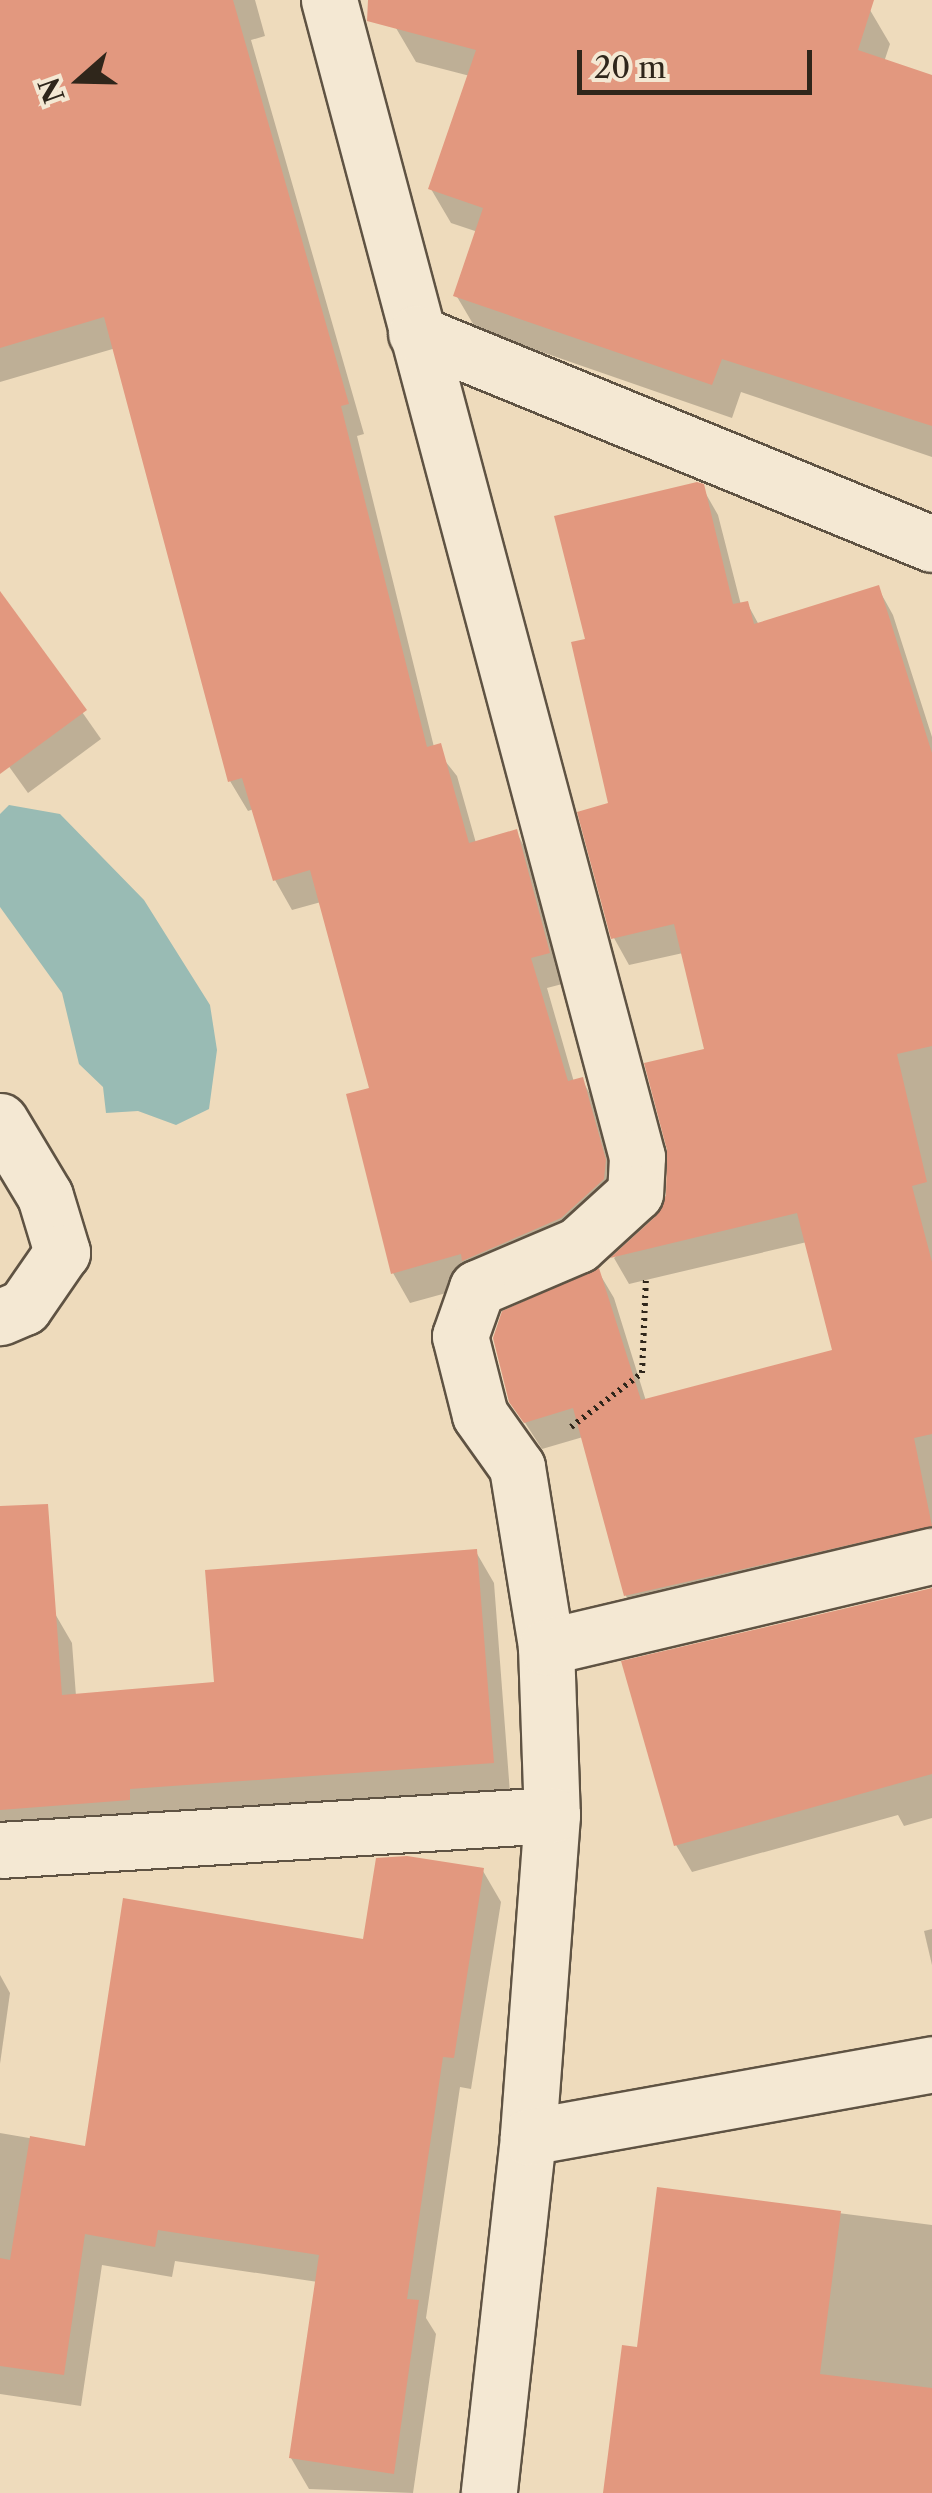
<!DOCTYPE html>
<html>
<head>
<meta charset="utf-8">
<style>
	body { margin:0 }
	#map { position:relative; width:932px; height:2493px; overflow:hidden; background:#eedbbc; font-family:"Libre Caslon Text",serif }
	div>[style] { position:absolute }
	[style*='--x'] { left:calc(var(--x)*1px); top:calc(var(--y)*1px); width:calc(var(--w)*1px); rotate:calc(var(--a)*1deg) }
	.water>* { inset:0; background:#99bbb4 }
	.shadow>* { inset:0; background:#0003 }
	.building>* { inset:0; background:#e2987f }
	.path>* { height:6px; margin-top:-3px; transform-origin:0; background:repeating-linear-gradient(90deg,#2f261b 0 2.5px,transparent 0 7.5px) }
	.roads { filter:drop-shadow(2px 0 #5f5343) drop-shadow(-2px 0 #5f5343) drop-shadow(0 2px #5f5343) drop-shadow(0 -2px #5f5343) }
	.minor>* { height:55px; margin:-27.5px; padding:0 27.5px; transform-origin:27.5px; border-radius:27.5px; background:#f4e8d3 }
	span { translate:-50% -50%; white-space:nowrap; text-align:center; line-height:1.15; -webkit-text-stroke:10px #f4e8d3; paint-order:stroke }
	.north { position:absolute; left:30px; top:30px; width:100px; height:100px; -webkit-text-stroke:8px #f4e8d3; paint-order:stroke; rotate:250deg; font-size:28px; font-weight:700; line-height:40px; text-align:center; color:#2f261b }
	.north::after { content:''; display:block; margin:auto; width:35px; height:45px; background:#2f261b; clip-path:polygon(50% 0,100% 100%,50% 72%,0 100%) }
	.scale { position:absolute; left:577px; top:50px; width:235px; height:45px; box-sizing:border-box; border:5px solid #2f261b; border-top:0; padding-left:12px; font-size:30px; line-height:35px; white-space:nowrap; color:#2f261b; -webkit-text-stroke:8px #f4e8d3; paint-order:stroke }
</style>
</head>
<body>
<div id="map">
	<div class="water">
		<div style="clip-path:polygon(9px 805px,60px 814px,144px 900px,210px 1005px,217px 1050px,209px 1109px,176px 1125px,138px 1111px,106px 1113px,103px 1087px,79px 1064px,62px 993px,0 907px,0 814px)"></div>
	</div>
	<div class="shadow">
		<div style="clip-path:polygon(0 0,255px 0,265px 36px,251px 40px,364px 434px,357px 436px,434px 747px,457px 776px,476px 843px,516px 832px,533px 862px,566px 983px,547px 988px,574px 1082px,582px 1080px,599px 1110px,621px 1192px,479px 1284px,410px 1303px,393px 1273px,372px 1090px,321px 902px,292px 910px,275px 880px,254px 809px,248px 811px,230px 781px,116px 348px,0 382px)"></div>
		<div style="clip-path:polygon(401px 0,840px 0,870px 10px,890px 44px,884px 62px,932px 77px,932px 457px,741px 392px,732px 418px,476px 329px,456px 295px,478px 232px,451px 223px,431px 189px,470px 76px,416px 62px,396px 28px)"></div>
		<div style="clip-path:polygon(702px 487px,718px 515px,741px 605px,747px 603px,759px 625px,878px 588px,893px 615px,932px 737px,932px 1555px,642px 1623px,626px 1596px,583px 1437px,542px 1449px,511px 1401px,598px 1271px,614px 1298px,646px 1401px,835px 1351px,807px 1242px,629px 1284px,614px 1258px,658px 1218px,669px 1195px,707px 1051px,683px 953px,629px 965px,614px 938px,611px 805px,588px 641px)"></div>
		<div style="clip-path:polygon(0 595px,101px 739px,28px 793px,0 754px)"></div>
		<div style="clip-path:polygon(476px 1552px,494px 1583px,510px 1793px,0 1842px,0 1617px,54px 1612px,72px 1643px,76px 1696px,217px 1684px)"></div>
		<div style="clip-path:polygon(932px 1591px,932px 1818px,904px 1826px,898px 1815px,692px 1872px,676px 1845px)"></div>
		<div style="clip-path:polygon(483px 1871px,501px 1902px,471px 2089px,460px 2087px,426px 2318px,436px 2334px,413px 2493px,309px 2489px,291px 2458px,318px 2282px,175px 2261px,172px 2277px,102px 2265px,81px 2406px,0 2394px,0 2133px,87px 2148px,365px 1942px)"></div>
		<div style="clip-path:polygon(932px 1929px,932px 1965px,924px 1931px)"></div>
		<div style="clip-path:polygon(0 1975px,10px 1993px,0 2064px)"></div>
		<div style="clip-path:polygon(659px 2190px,932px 2225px,932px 2493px,605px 2493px,639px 2350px)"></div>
	</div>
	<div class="building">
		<div style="clip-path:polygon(0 0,233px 0,349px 404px,341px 406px,427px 747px,441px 743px,469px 843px,517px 829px,550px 953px,531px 958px,568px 1081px,583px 1077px,606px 1160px,604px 1179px,561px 1218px,462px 1261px,461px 1254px,391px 1274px,346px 1094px,369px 1088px,310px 870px,273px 881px,242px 778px,228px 782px,104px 317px,0 348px)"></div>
		<div style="clip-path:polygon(368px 0,874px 0,858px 50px,932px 75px,932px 426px,722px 359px,712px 385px,453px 296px,483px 208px,428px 189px,476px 50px,367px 21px)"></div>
		<div style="clip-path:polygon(697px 482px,704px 484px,733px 604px,748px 601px,754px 624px,879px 585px,932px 753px,932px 1046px,897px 1054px,927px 1182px,912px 1186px,932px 1262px,932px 1434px,914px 1438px,932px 1526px,624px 1596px,573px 1408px,524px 1423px,509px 1402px,493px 1338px,502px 1311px,599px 1268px,641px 1400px,832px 1350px,797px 1213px,610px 1258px,656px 1216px,666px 1195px,667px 1150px,644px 1063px,704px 1049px,674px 924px,611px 939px,577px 812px,608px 803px,571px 642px,585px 639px,554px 516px)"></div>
		<div style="clip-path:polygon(0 591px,87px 710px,0 774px)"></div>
		<div style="clip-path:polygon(48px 1504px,62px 1695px,214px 1682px,205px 1570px,477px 1549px,494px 1763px,130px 1789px,130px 1800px,0 1810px,0 1506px)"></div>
		<div style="clip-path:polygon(932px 1588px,932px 1774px,674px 1846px,621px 1661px)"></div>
		<div style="clip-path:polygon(407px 1856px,484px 1868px,454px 2058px,443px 2057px,407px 2299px,419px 2300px,394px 2474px,289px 2458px,319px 2255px,158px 2230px,155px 2247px,85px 2234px,64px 2375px,0 2366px,0 2258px,10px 2260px,30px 2136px,85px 2146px,123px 1898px,363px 1939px,376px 1858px)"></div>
		<div style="clip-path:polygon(657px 2187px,841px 2211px,820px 2374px,932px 2388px,932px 2493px,603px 2493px,622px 2345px,637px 2347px)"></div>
	</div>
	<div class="path">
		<div style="--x:571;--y:1427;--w:89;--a:-37.3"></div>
		<div style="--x:642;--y:1373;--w:97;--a:-87.6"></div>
	</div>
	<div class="roads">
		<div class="minor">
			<div style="--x:329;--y:0;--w:1197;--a:75.09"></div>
			<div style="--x:637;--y:1157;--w:36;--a:93"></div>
			<div style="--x:635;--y:1193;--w:77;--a:137.6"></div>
			<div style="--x:578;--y:1245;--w:110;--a:156.9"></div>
			<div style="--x:477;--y:1288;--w:51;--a:109.5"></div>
			<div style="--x:460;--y:1336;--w:81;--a:75.8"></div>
			<div style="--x:480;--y:1415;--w:64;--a:54.6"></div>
			<div style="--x:517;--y:1467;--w:182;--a:80.8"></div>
			<div style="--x:546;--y:1647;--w:168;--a:88"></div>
			<div style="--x:552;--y:1815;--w:323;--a:94.3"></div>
			<div style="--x:528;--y:2137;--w:358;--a:96.3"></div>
			<div style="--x:416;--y:333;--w:557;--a:22.24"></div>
			<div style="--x:0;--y:1121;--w:87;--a:59"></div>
			<div style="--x:45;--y:1196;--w:59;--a:73.1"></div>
			<div style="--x:62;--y:1252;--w:67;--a:124.6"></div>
			<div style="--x:24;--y:1307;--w:26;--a:157"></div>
			<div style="--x:546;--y:1647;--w:397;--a:-13.3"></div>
			<div style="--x:0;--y:1850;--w:553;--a:-3.63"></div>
			<div style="--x:528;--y:2137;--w:411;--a:-10.2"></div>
		</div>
	</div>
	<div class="north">N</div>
	<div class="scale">20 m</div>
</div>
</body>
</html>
